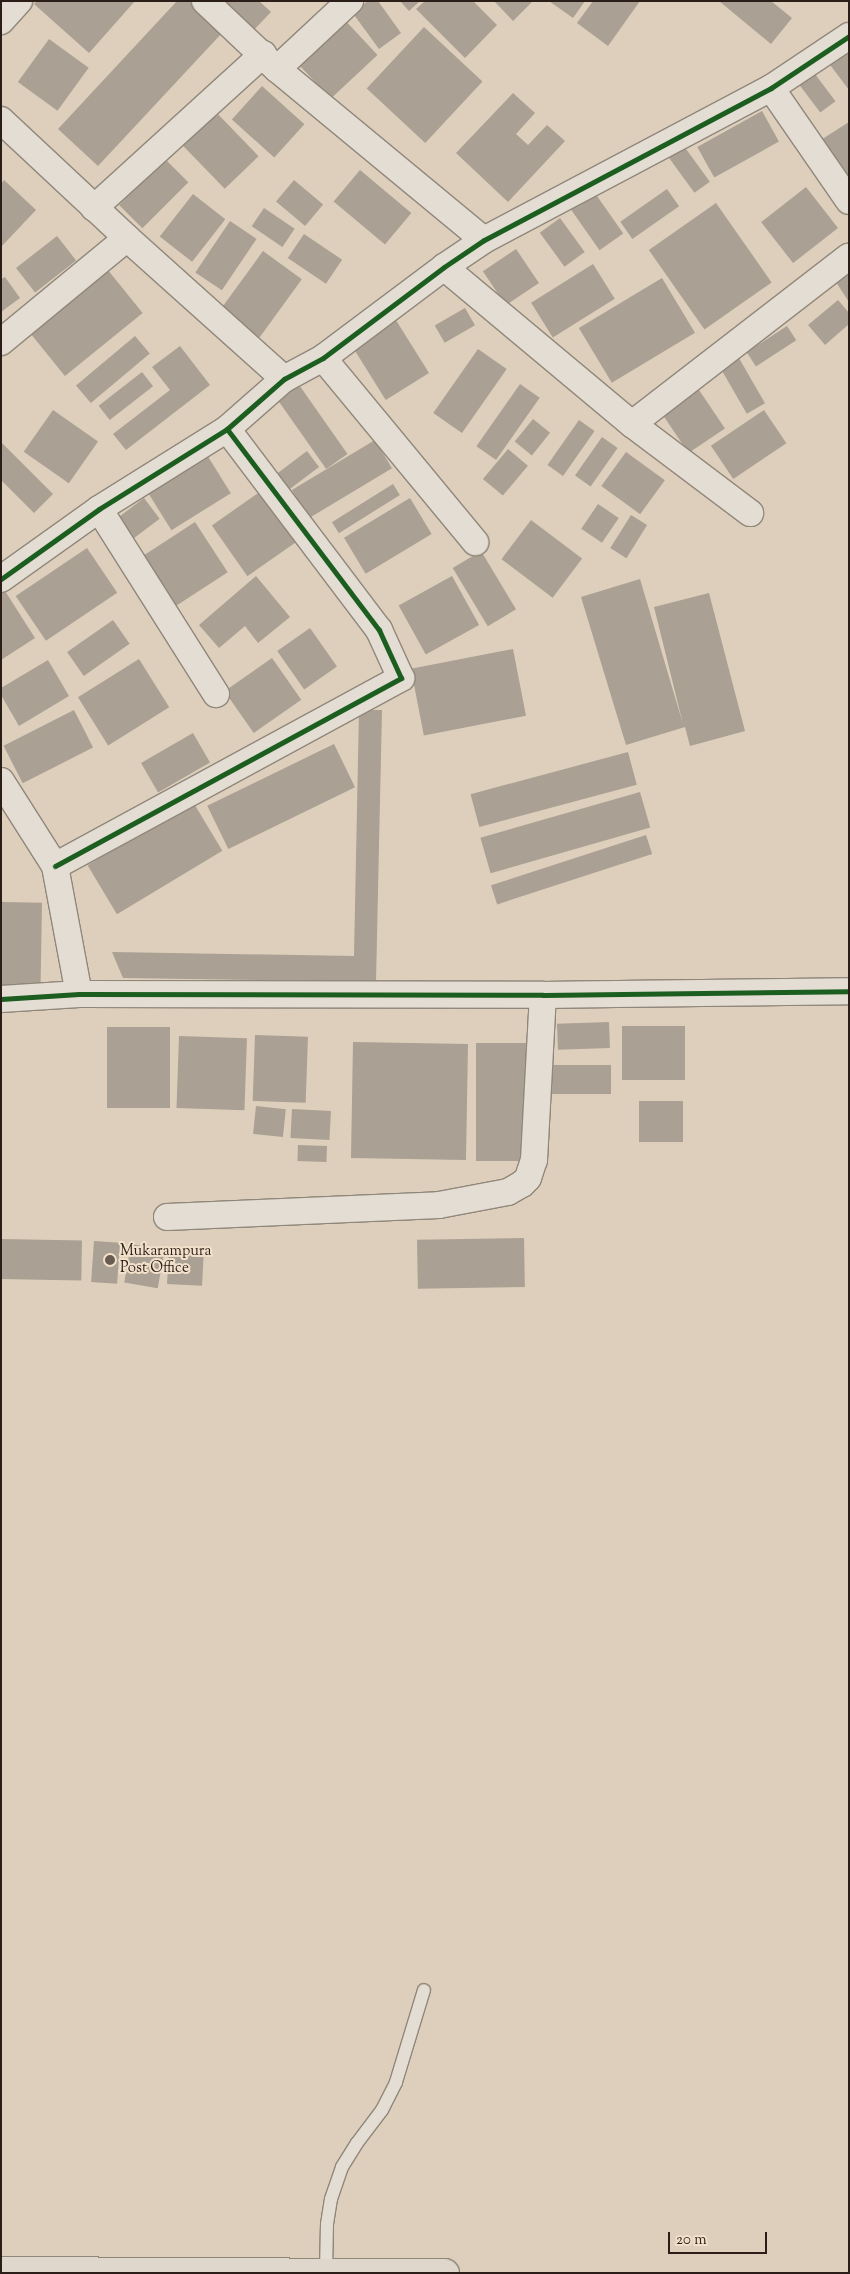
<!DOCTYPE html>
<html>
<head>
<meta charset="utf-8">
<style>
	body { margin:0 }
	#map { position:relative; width:850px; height:2274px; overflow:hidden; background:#ddcfbb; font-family:"Sorts Mill Goudy",serif }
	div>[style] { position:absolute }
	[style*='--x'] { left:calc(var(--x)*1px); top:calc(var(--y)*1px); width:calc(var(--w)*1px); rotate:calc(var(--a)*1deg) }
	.building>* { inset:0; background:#aaa093; transform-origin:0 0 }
	.roads { filter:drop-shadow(1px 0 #90877b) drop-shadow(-1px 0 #90877b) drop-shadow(0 1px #90877b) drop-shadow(0 -1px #90877b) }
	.service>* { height:12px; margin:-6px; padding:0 6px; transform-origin:6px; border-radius:6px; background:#e4ddd3 }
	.minor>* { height:26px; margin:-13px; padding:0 13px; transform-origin:13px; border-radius:13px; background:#e4ddd3 }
	.primary>* { height:28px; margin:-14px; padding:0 14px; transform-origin:14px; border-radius:14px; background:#dfd7cb }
	.cycleway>* { height:5px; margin:-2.5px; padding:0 2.5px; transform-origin:2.5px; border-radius:2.5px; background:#1b5e20 }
	.dots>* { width:14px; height:14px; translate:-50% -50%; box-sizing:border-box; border:2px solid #f2e1ca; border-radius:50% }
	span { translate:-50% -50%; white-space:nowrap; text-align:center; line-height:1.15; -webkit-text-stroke:4px #f2e1ca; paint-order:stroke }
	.poi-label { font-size:15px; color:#2b1e18 }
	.left { translate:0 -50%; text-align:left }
	.frame { position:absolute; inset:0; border:2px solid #2b1e18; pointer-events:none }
	.scale { position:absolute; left:668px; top:2232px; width:99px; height:22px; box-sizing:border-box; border:2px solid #2b1e18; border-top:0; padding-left:6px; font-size:15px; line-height:18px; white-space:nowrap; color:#2b1e18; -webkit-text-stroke:4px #f2e1ca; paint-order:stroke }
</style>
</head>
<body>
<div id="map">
	<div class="building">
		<div style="clip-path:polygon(37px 1px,135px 1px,89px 53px,34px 4px)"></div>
		<div style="clip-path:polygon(177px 1px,189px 1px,222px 33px,98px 166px,58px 129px)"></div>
		<div style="clip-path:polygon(217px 1px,259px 1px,271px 12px,251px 33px)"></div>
		<div style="clip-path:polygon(368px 1px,378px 1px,401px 33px,379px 49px,352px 12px)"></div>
		<div style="clip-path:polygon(400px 1px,420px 1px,409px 11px)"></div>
		<div style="clip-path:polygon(425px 1px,473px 1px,497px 25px,465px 58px,416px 9px)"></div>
		<div style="clip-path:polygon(494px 1px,533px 1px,513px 21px)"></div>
		<div style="clip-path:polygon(549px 1px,585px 1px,573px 18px)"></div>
		<div style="clip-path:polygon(593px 1px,640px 1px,608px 46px,577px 23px)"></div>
		<div style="clip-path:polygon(719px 1px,771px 1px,792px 18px,771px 44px)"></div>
		<div style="left:342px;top:17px;width:52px;height:64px;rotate:47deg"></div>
		<div style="left:424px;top:27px;width:80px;height:84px;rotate:43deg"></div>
		<div style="left:49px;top:39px;width:49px;height:53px;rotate:36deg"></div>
		<div style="clip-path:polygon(849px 47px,849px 90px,828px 62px)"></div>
		<div style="left:812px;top:70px;width:39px;height:19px;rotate:53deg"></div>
		<div style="left:262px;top:86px;width:57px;height:45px;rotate:42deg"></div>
		<div style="clip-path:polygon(513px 93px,535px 113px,516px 134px,528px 145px,547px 125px,565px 141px,508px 202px,456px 153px)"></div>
		<div style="left:212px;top:108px;width:67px;height:47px;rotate:46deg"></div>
		<div style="left:762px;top:111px;width:35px;height:74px;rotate:61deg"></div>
		<div style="clip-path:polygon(849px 122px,849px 181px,816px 143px)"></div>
		<div style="left:681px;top:142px;width:49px;height:19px;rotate:54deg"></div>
		<div style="left:165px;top:159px;width:33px;height:65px;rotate:45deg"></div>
		<div style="left:360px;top:170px;width:67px;height:41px;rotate:40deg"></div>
		<div style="clip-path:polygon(4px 180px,36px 210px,1px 247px,1px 184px)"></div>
		<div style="left:294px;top:180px;width:38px;height:28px;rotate:40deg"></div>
		<div style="left:590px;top:186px;width:58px;height:29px;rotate:55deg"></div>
		<div style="left:806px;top:187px;width:52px;height:57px;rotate:52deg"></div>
		<div style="left:667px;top:189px;width:21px;height:57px;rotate:55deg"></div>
		<div style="left:193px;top:194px;width:41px;height:54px;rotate:38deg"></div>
		<div style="left:716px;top:203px;width:97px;height:82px;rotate:55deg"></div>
		<div style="left:264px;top:208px;width:37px;height:22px;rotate:34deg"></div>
		<div style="left:560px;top:218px;width:42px;height:25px;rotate:54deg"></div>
		<div style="left:230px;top:221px;width:32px;height:62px;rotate:34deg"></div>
		<div style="left:304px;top:234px;width:46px;height:29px;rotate:34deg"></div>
		<div style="left:57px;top:236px;width:31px;height:52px;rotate:52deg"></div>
		<div style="left:516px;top:249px;width:41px;height:40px;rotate:56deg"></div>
		<div style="left:263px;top:251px;width:48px;height:72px;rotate:36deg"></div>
		<div style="clip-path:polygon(849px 261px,849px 302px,830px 273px)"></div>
		<div style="left:103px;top:264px;width:63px;height:100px;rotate:51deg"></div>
		<div style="left:593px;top:264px;width:41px;height:73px;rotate:58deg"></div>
		<div style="clip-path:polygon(5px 277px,20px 298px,1px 312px,1px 279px)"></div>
		<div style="left:662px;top:278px;width:64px;height:97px;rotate:59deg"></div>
		<div style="clip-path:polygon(838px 300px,849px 313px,849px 324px,825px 345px,808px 325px)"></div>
		<div style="left:465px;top:308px;width:20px;height:35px;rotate:60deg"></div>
		<div style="left:394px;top:317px;width:66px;height:51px;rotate:58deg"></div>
		<div style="left:787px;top:326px;width:17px;height:48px;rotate:57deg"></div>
		<div style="left:135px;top:336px;width:23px;height:77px;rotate:50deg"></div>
		<div style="clip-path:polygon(180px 346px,210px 385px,126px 450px,113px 434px,170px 390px,152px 367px)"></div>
		<div style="left:478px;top:349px;width:35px;height:78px;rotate:35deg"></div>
		<div style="left:736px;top:353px;width:58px;height:21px;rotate:60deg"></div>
		<div style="left:142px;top:372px;width:18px;height:55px;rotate:52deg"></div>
		<div style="left:297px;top:382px;width:88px;height:26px;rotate:55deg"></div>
		<div style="left:520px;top:384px;width:24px;height:76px;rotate:35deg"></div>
		<div style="left:697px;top:387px;width:50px;height:44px;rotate:56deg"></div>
		<div style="left:53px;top:410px;width:55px;height:51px;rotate:35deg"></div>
		<div style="left:764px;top:410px;width:40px;height:64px;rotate:56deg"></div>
		<div style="left:533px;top:419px;width:22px;height:29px;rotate:39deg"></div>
		<div style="left:579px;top:420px;width:19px;height:55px;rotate:35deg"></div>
		<div style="left:602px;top:437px;width:19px;height:47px;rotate:35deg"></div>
		<div style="left:375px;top:440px;width:33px;height:97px;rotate:59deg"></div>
		<div style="clip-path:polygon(1px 442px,53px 494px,34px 513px,1px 480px)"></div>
		<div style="left:508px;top:449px;width:26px;height:39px;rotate:40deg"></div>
		<div style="left:307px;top:451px;width:20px;height:44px;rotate:53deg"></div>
		<div style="left:626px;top:452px;width:48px;height:42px;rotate:36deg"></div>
		<div style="left:207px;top:455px;width:45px;height:70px;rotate:58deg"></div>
		<div style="left:393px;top:484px;width:13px;height:72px;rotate:58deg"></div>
		<div style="left:261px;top:491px;width:62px;height:60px;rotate:55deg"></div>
		<div style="left:144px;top:498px;width:26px;height:42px;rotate:53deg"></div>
		<div style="left:410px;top:498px;width:42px;height:77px;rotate:59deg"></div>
		<div style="left:598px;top:504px;width:25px;height:30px;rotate:34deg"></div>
		<div style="left:631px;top:515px;width:19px;height:39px;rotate:32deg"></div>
		<div style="left:531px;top:520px;width:64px;height:49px;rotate:37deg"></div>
		<div style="left:195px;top:522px;width:60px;height:65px;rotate:57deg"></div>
		<div style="left:87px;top:548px;width:54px;height:86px;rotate:56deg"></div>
		<div style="left:481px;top:551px;width:68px;height:33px;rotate:59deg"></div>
		<div style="clip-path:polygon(256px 576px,290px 617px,258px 643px,245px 626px,219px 648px,199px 625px)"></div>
		<div style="left:452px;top:576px;width:56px;height:61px;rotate:61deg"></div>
		<div style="clip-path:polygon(640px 579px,683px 724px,654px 607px,709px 593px,745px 731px,690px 746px,685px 727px,626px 745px,581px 597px)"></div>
		<div style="clip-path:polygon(5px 591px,35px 638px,1px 660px,1px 593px)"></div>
		<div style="left:113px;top:620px;width:29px;height:56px;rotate:55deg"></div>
		<div style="left:310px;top:628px;width:47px;height:40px;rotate:55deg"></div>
		<div style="left:513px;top:649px;width:68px;height:104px;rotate:79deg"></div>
		<div style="left:272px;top:658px;width:51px;height:58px;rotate:55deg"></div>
		<div style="left:139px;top:659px;width:57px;height:72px;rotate:58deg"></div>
		<div style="clip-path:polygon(48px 660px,69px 696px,19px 726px,1px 695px,1px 688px)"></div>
		<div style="left:74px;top:710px;width:42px;height:79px;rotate:63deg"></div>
		<div style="clip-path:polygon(359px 710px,382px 710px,376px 982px,123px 978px,112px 952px,354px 956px)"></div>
		<div style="left:193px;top:733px;width:34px;height:60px;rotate:60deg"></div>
		<div style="left:334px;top:744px;width:48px;height:141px;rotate:64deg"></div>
		<div style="left:628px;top:752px;width:34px;height:163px;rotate:75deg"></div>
		<div style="left:640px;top:792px;width:37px;height:166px;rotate:74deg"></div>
		<div style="left:193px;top:802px;width:57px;height:123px;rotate:59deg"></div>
		<div style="left:646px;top:835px;width:20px;height:163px;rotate:72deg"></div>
		<div style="left:1px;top:902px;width:41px;height:86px;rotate:1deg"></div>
		<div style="left:609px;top:1022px;width:26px;height:52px;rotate:88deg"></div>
		<div style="left:622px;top:1026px;width:63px;height:54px"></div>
		<div style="left:107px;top:1027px;width:63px;height:81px"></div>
		<div style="left:255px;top:1035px;width:53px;height:66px;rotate:2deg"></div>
		<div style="left:179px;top:1036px;width:68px;height:72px;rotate:2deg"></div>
		<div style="left:476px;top:1043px;width:52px;height:118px"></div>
		<div style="left:468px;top:1044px;width:116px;height:115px;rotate:91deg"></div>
		<div style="left:551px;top:1065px;width:60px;height:29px"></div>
		<div style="left:683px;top:1101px;width:41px;height:44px;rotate:90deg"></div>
		<div style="left:256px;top:1106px;width:30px;height:28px;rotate:6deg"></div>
		<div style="left:292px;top:1109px;width:39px;height:29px;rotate:3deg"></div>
		<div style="left:298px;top:1145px;width:29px;height:16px;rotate:2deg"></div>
		<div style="left:524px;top:1238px;width:49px;height:107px;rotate:89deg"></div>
		<div style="left:1px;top:1239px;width:81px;height:40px;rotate:1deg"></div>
		<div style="left:94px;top:1241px;width:26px;height:41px;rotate:4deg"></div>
		<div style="left:131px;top:1244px;width:34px;height:39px;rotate:10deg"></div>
		<div style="left:169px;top:1247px;width:35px;height:37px;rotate:3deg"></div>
	</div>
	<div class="roads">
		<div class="service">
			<div style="--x:326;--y:2271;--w:47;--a:-88.8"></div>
			<div style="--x:327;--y:2224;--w:25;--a:-81"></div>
			<div style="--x:331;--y:2199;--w:34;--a:-71"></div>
			<div style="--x:342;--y:2167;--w:28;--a:-58"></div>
			<div style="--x:357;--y:2143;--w:41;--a:-52.9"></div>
			<div style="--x:382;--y:2110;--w:31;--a:-63"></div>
			<div style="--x:396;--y:2082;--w:96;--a:-73.1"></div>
		</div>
		<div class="minor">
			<div style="--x:205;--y:1;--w:99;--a:43.4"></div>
			<div style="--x:277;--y:69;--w:268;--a:39.6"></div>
			<div style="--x:1;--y:21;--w:27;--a:-48"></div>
			<div style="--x:277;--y:69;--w:100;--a:-43"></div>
			<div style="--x:771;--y:88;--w:137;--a:55.4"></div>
			<div style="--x:1;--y:120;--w:173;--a:43.1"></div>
			<div style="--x:127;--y:238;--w:211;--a:41.9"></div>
			<div style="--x:94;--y:208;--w:229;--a:-42.3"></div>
			<div style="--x:444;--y:267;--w:245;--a:39.9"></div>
			<div style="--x:632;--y:424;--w:148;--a:37"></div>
			<div style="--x:1;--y:342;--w:163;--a:-39.5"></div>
			<div style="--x:323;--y:358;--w:239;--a:50.4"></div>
			<div style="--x:632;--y:424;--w:274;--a:-37.7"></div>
			<div style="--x:99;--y:509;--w:219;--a:57.7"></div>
			<div style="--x:1;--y:579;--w:120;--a:-35.5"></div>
			<div style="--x:99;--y:509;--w:151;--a:-32"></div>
			<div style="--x:227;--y:429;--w:76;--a:-41.3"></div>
			<div style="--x:284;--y:379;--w:44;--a:-28.3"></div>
			<div style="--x:323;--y:358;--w:151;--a:-36.9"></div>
			<div style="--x:444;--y:267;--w:48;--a:-34"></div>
			<div style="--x:484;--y:240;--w:325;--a:-27.9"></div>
			<div style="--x:771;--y:88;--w:94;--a:-33.7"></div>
			<div style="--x:1;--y:781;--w:101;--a:57.6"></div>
			<div style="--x:55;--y:866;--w:130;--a:79.4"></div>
			<div style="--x:55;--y:866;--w:394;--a:-28.5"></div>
			<div style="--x:401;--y:678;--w:53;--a:-114.6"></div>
			<div style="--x:379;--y:630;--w:252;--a:-127.1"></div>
			<div style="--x:1;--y:999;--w:78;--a:-3.7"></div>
			<div style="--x:79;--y:994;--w:464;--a:0.1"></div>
			<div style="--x:543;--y:995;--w:306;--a:-0.7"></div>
			<div style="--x:167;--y:1217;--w:272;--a:-2.5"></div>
			<div style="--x:439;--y:1205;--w:70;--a:-10.7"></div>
			<div style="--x:508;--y:1192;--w:16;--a:-30"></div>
			<div style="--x:522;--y:1184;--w:8;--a:-45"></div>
			<div style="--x:528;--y:1178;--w:19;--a:-72"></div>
			<div style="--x:534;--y:1160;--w:165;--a:-86.9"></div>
		</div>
		<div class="primary">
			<div style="--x:1;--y:2271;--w:444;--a:0.3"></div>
		</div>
	</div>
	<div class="cycleway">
		<div style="--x:1;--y:579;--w:120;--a:-35.5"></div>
		<div style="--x:99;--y:509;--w:151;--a:-32"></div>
		<div style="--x:227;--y:429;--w:76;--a:-41.3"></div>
		<div style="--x:284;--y:379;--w:44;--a:-28.3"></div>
		<div style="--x:323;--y:358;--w:151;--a:-36.9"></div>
		<div style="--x:444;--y:267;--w:48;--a:-34"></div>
		<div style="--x:484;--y:240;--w:325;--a:-27.9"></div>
		<div style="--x:771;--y:88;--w:94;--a:-33.7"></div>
		<div style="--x:55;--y:866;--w:394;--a:-28.5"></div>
		<div style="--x:401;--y:678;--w:53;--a:-114.6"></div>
		<div style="--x:379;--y:630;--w:252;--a:-127.1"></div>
		<div style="--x:1;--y:999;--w:78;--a:-3.7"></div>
		<div style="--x:79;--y:994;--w:464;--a:0.1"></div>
		<div style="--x:543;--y:995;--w:306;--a:-0.7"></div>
	</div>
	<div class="dots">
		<div style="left:110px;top:1260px;background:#695c51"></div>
	</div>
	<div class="poi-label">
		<span class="left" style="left:120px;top:1260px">Mukarampura<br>Post Office</span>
	</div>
	<div class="frame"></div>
	<div class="scale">20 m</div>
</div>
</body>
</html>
